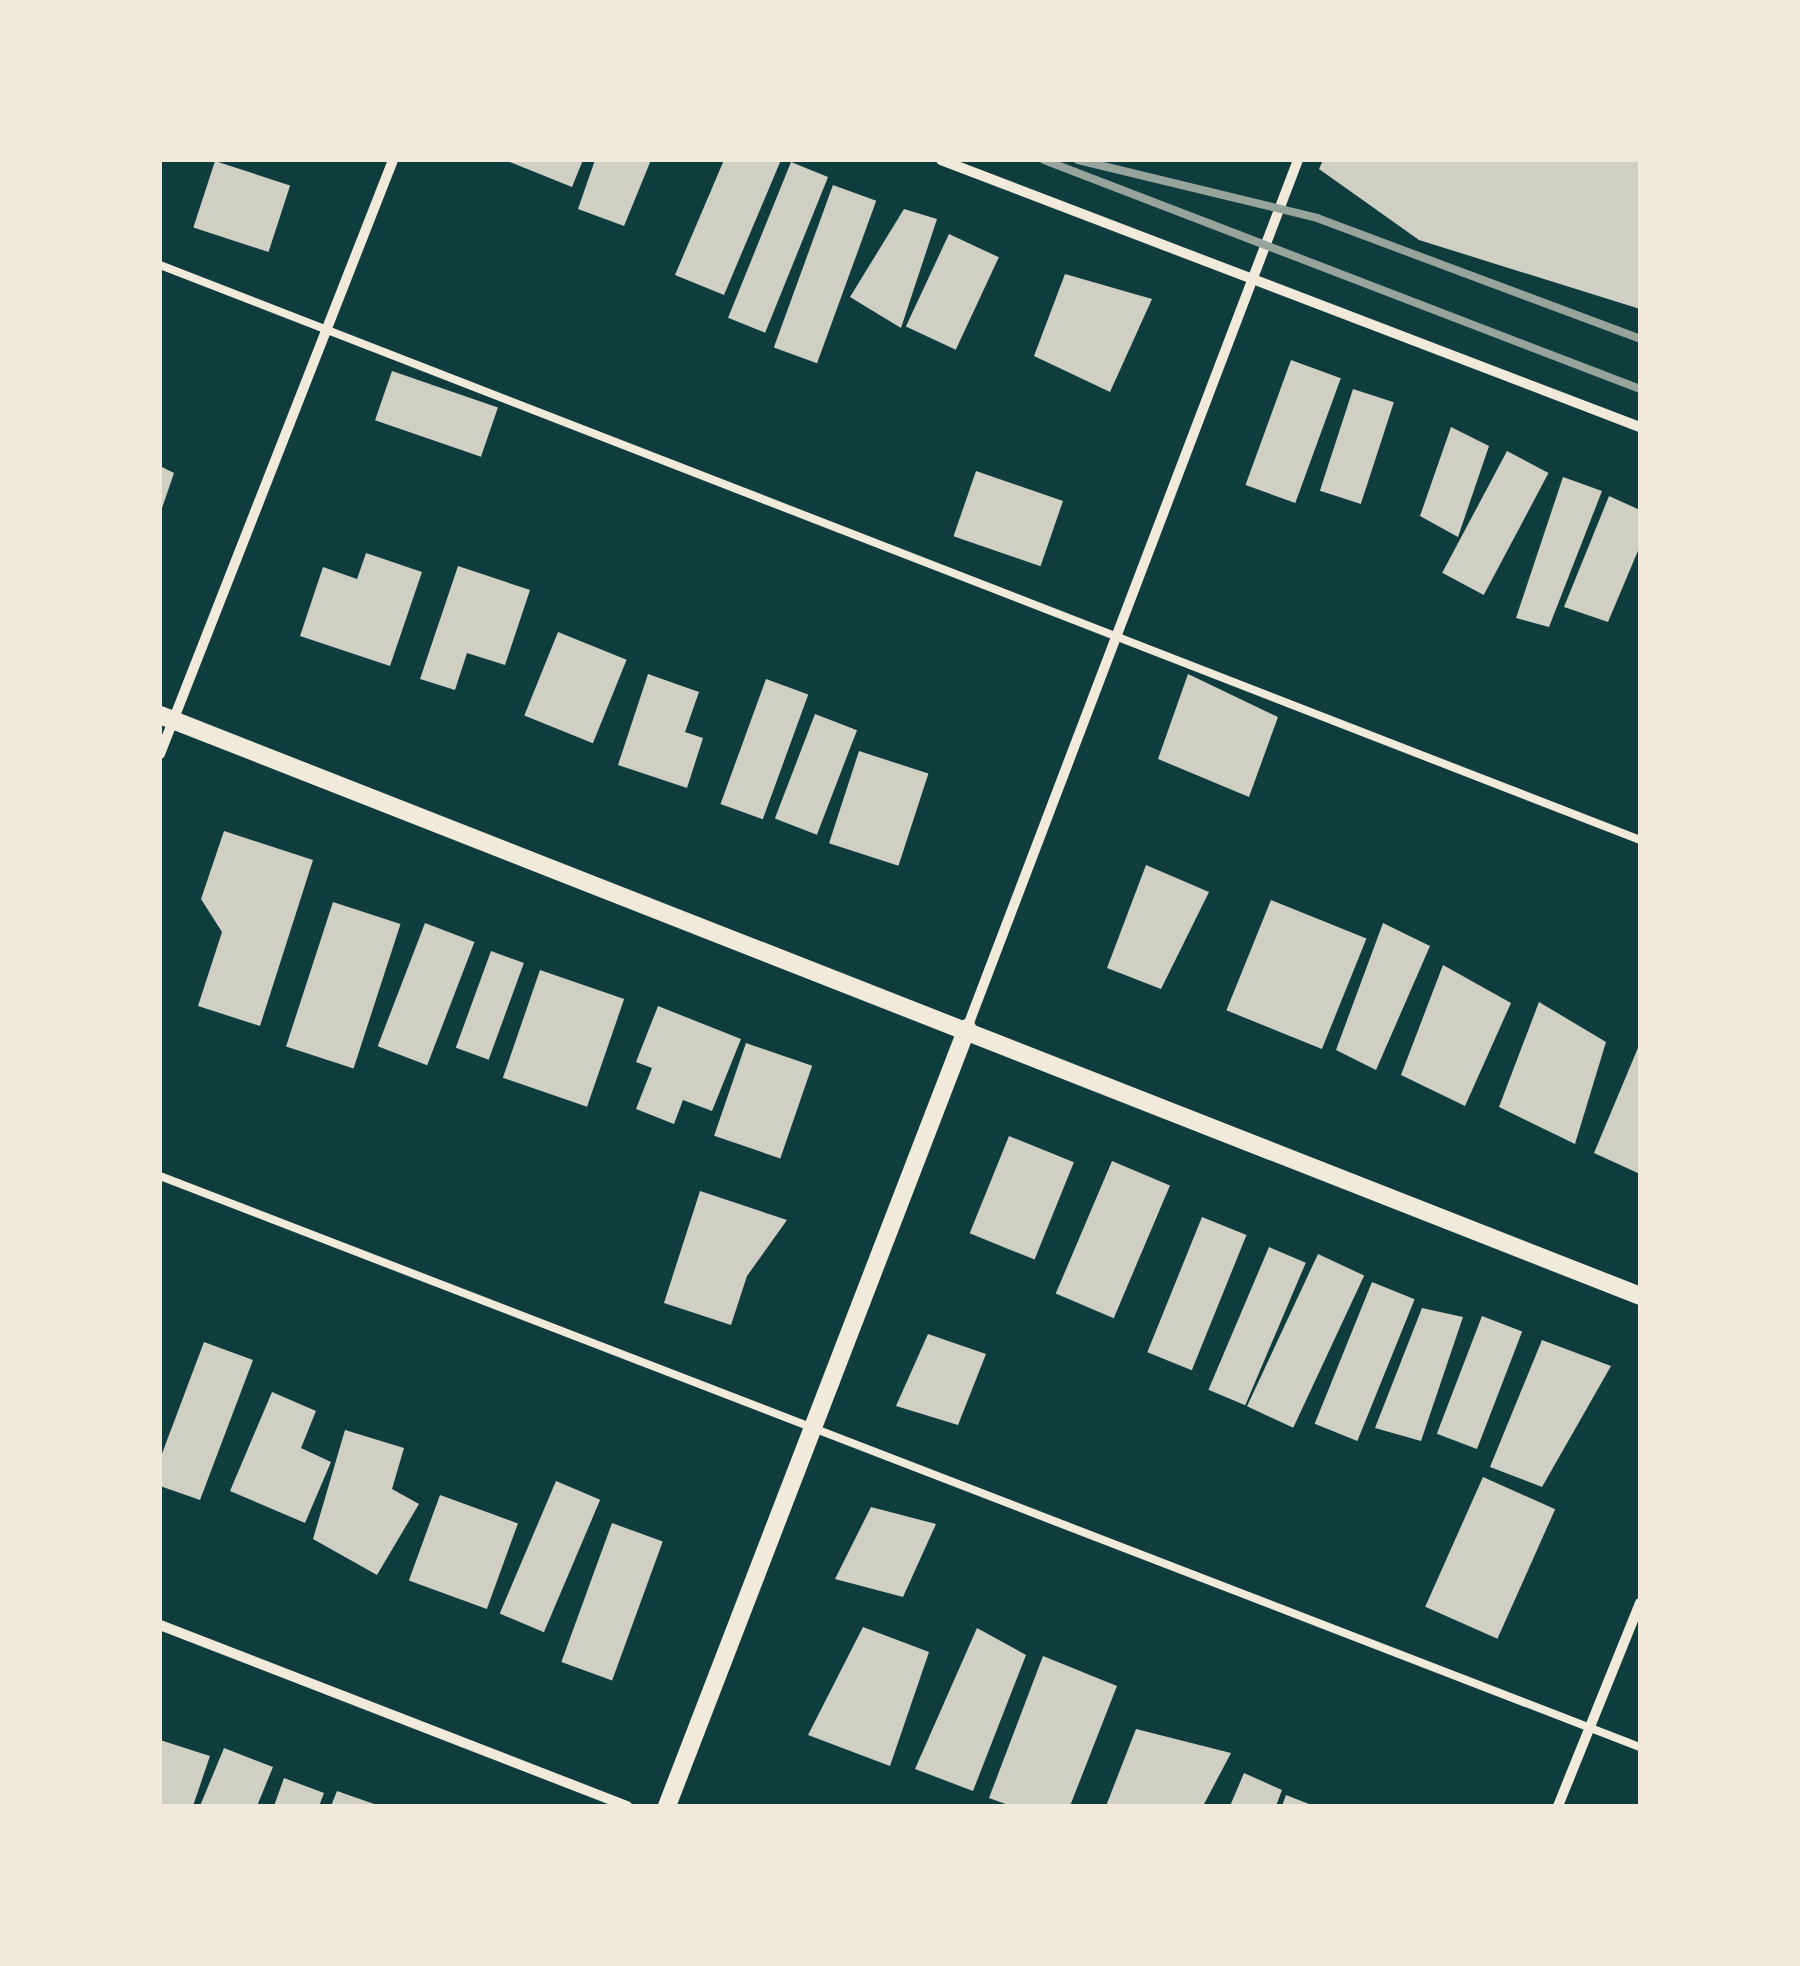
<!DOCTYPE html>
<html>
<head>
<meta charset="utf-8">
<style>
	body { margin:0 }
	#map { position:relative; width:1800px; height:1966px; overflow:hidden; background:#0f3d3e; font-family:Roboto,sans-serif }
	div>[style] { position:absolute }
	[style*='--x'] { left:calc(var(--x)*1px); top:calc(var(--y)*1px); width:calc(var(--w)*1px); rotate:calc(var(--a)*1deg) }
	.building>* { inset:0; background:#cfcfc3; transform-origin:0 0 }
	.service>* { height:8px; margin:-4px; padding:0 4px; transform-origin:4px; border-radius:4px; background:#f1e9da }
	.minor>* { height:10px; margin:-5px; padding:0 5px; transform-origin:5px; border-radius:5px; background:#f1e9da }
	.tertiary>* { height:18px; margin:-9px; padding:0 9px; transform-origin:9px; border-radius:9px; background:#f1e9da }
	.rail>* { height:8px; margin:-4px; padding:0 4px; transform-origin:4px; border-radius:4px; background:#97a49c }
	span { translate:-50% -50%; white-space:nowrap; text-align:center; line-height:1.15; -webkit-text-stroke:10px #f1e9da; paint-order:stroke }
	.frame { position:absolute; inset:0; border:162px solid #f1e9da; pointer-events:none }
</style>
</head>
<body>
<div id="map">
	<div class="building">
		<div style="clip-path:polygon(505px 160px,583px 160px,572px 187px)"></div>
		<div style="clip-path:polygon(595px 160px,651px 160px,624px 226px,578px 209px)"></div>
		<div style="clip-path:polygon(724px 160px,781px 160px,724px 295px,675px 275px)"></div>
		<div style="clip-path:polygon(1323px 160px,1640px 160px,1640px 309px,1419px 240px,1319px 169px)"></div>
		<div style="left:215px;top:161px;width:79px;height:70px;rotate:18deg"></div>
		<div style="left:791px;top:162px;width:40px;height:168px;rotate:22deg"></div>
		<div style="left:833px;top:185px;width:46px;height:173px;rotate:20deg"></div>
		<div style="clip-path:polygon(904px 209px,937px 219px,901px 328px,850px 297px)"></div>
		<div style="left:949px;top:234px;width:55px;height:102px;rotate:25deg"></div>
		<div style="clip-path:polygon(1065px 274px,1152px 299px,1110px 392px,1034px 356px)"></div>
		<div style="left:1291px;top:360px;width:53px;height:133px;rotate:20deg"></div>
		<div style="left:392px;top:371px;width:112px;height:52px;rotate:19deg"></div>
		<div style="left:1353px;top:389px;width:43px;height:107px;rotate:18deg"></div>
		<div style="clip-path:polygon(1451px 427px,1489px 446px,1458px 537px,1420px 516px)"></div>
		<div style="left:1507px;top:451px;width:47px;height:138px;rotate:28deg"></div>
		<div style="clip-path:polygon(160px 466px,174px 473px,161px 511px,160px 511px)"></div>
		<div style="left:976px;top:471px;width:92px;height:69px;rotate:19deg"></div>
		<div style="clip-path:polygon(1563px 477px,1602px 491px,1549px 627px,1516px 618px)"></div>
		<div style="clip-path:polygon(1609px 496px,1640px 510px,1640px 546px,1608px 622px,1564px 607px)"></div>
		<div style="clip-path:polygon(366px 553px,422px 572px,390px 666px,300px 636px,323px 567px,357px 579px)"></div>
		<div style="clip-path:polygon(458px 566px,530px 590px,505px 665px,467px 653px,455px 690px,420px 679px)"></div>
		<div style="left:558px;top:632px;width:74px;height:90px;rotate:22deg"></div>
		<div style="clip-path:polygon(648px 674px,699px 692px,685px 732px,703px 738px,687px 788px,618px 765px)"></div>
		<div style="clip-path:polygon(1188px 674px,1278px 717px,1249px 797px,1158px 759px)"></div>
		<div style="left:766px;top:679px;width:45px;height:133px;rotate:20deg"></div>
		<div style="left:815px;top:714px;width:45px;height:112px;rotate:21deg"></div>
		<div style="left:859px;top:751px;width:73px;height:97px;rotate:18deg"></div>
		<div style="clip-path:polygon(224px 831px,313px 860px,260px 1026px,198px 1006px,222px 932px,201px 899px)"></div>
		<div style="clip-path:polygon(1146px 865px,1209px 892px,1161px 989px,1107px 968px)"></div>
		<div style="left:1271px;top:900px;width:103px;height:119px;rotate:22deg"></div>
		<div style="left:333px;top:902px;width:71px;height:152px;rotate:18deg"></div>
		<div style="left:425px;top:923px;width:53px;height:132px;rotate:21deg"></div>
		<div style="clip-path:polygon(1383px 923px,1430px 946px,1376px 1070px,1336px 1050px)"></div>
		<div style="left:491px;top:951px;width:35px;height:103px;rotate:20deg"></div>
		<div style="clip-path:polygon(1443px 965px,1511px 1003px,1465px 1106px,1401px 1075px)"></div>
		<div style="left:540px;top:970px;width:89px;height:114px;rotate:19deg"></div>
		<div style="clip-path:polygon(1539px 1002px,1606px 1042px,1575px 1144px,1499px 1107px)"></div>
		<div style="clip-path:polygon(658px 1006px,741px 1039px,712px 1111px,683px 1100px,674px 1124px,636px 1109px,652px 1068px,636px 1062px)"></div>
		<div style="left:746px;top:1043px;width:70px;height:98px;rotate:19deg"></div>
		<div style="clip-path:polygon(1640px 1043px,1640px 1174px,1594px 1153px)"></div>
		<div style="left:1009px;top:1136px;width:70px;height:105px;rotate:22deg"></div>
		<div style="left:1112px;top:1161px;width:63px;height:144px;rotate:23deg"></div>
		<div style="clip-path:polygon(700px 1191px,787px 1220px,747px 1276px,731px 1325px,664px 1303px)"></div>
		<div style="left:1202px;top:1217px;width:48px;height:146px;rotate:22deg"></div>
		<div style="left:1269px;top:1247px;width:40px;height:155px;rotate:23deg"></div>
		<div style="left:1318px;top:1254px;width:51px;height:168px;rotate:25deg"></div>
		<div style="left:1372px;top:1282px;width:46px;height:153px;rotate:22deg"></div>
		<div style="clip-path:polygon(1422px 1308px,1463px 1317px,1421px 1441px,1375px 1428px)"></div>
		<div style="left:1482px;top:1316px;width:43px;height:126px;rotate:21deg"></div>
		<div style="clip-path:polygon(928px 1334px,986px 1354px,958px 1425px,896px 1406px)"></div>
		<div style="clip-path:polygon(1542px 1340px,1611px 1366px,1542px 1487px,1490px 1467px)"></div>
		<div style="clip-path:polygon(204px 1342px,253px 1360px,200px 1500px,160px 1486px,160px 1459px)"></div>
		<div style="clip-path:polygon(272px 1392px,316px 1411px,301px 1448px,331px 1462px,305px 1523px,230px 1491px)"></div>
		<div style="clip-path:polygon(345px 1430px,404px 1448px,392px 1489px,419px 1504px,377px 1575px,313px 1539px)"></div>
		<div style="left:1483px;top:1477px;width:79px;height:142px;rotate:24deg"></div>
		<div style="left:556px;top:1481px;width:48px;height:144px;rotate:23deg"></div>
		<div style="left:440px;top:1495px;width:83px;height:91px;rotate:20deg"></div>
		<div style="clip-path:polygon(871px 1507px,936px 1524px,903px 1597px,835px 1579px)"></div>
		<div style="left:612px;top:1523px;width:54px;height:148px;rotate:20deg"></div>
		<div style="clip-path:polygon(863px 1627px,929px 1652px,890px 1766px,808px 1735px)"></div>
		<div style="clip-path:polygon(977px 1628px,1026px 1655px,973px 1791px,915px 1769px)"></div>
		<div style="clip-path:polygon(1043px 1656px,1117px 1686px,1070px 1806px,1011px 1806px,989px 1798px)"></div>
		<div style="clip-path:polygon(1136px 1729px,1231px 1753px,1203px 1806px,1106px 1806px)"></div>
		<div style="clip-path:polygon(160px 1740px,210px 1756px,193px 1806px,160px 1806px)"></div>
		<div style="clip-path:polygon(224px 1748px,273px 1767px,257px 1806px,200px 1806px)"></div>
		<div style="clip-path:polygon(1244px 1773px,1282px 1790px,1276px 1806px,1230px 1806px)"></div>
		<div style="clip-path:polygon(284px 1778px,324px 1793px,319px 1806px,274px 1806px)"></div>
		<div style="clip-path:polygon(337px 1791px,377px 1805px,377px 1806px,331px 1806px)"></div>
		<div style="clip-path:polygon(1286px 1795px,1314px 1806px,1282px 1806px)"></div>
	</div>
	<div class="service">
		<div style="--x:160;--y:265;--w:1588;--a:21.23"></div>
		<div style="--x:160;--y:1176;--w:1586;--a:21.1"></div>
	</div>
	<div class="minor">
		<div style="--x:941;--y:160;--w:748;--a:20.91"></div>
		<div style="--x:160;--y:754;--w:638;--a:-68.58"></div>
		<div style="--x:967;--y:1028;--w:929;--a:-69.13"></div>
		<div style="--x:160;--y:1625;--w:501;--a:21.19"></div>
		<div style="--x:1558;--y:1806;--w:219;--a:-68"></div>
	</div>
	<div class="tertiary">
		<div style="--x:160;--y:715;--w:1590;--a:21.43"></div>
		<div style="--x:667;--y:1806;--w:834;--a:-68.91"></div>
	</div>
	<div class="rail">
		<div style="--x:1044;--y:160;--w:638;--a:21.02"></div>
		<div style="--x:1078;--y:160;--w:246;--a:13.6"></div>
		<div style="--x:1317;--y:218;--w:345;--a:20.5"></div>
	</div>
	<div class="frame"></div>
</div>
</body>
</html>
